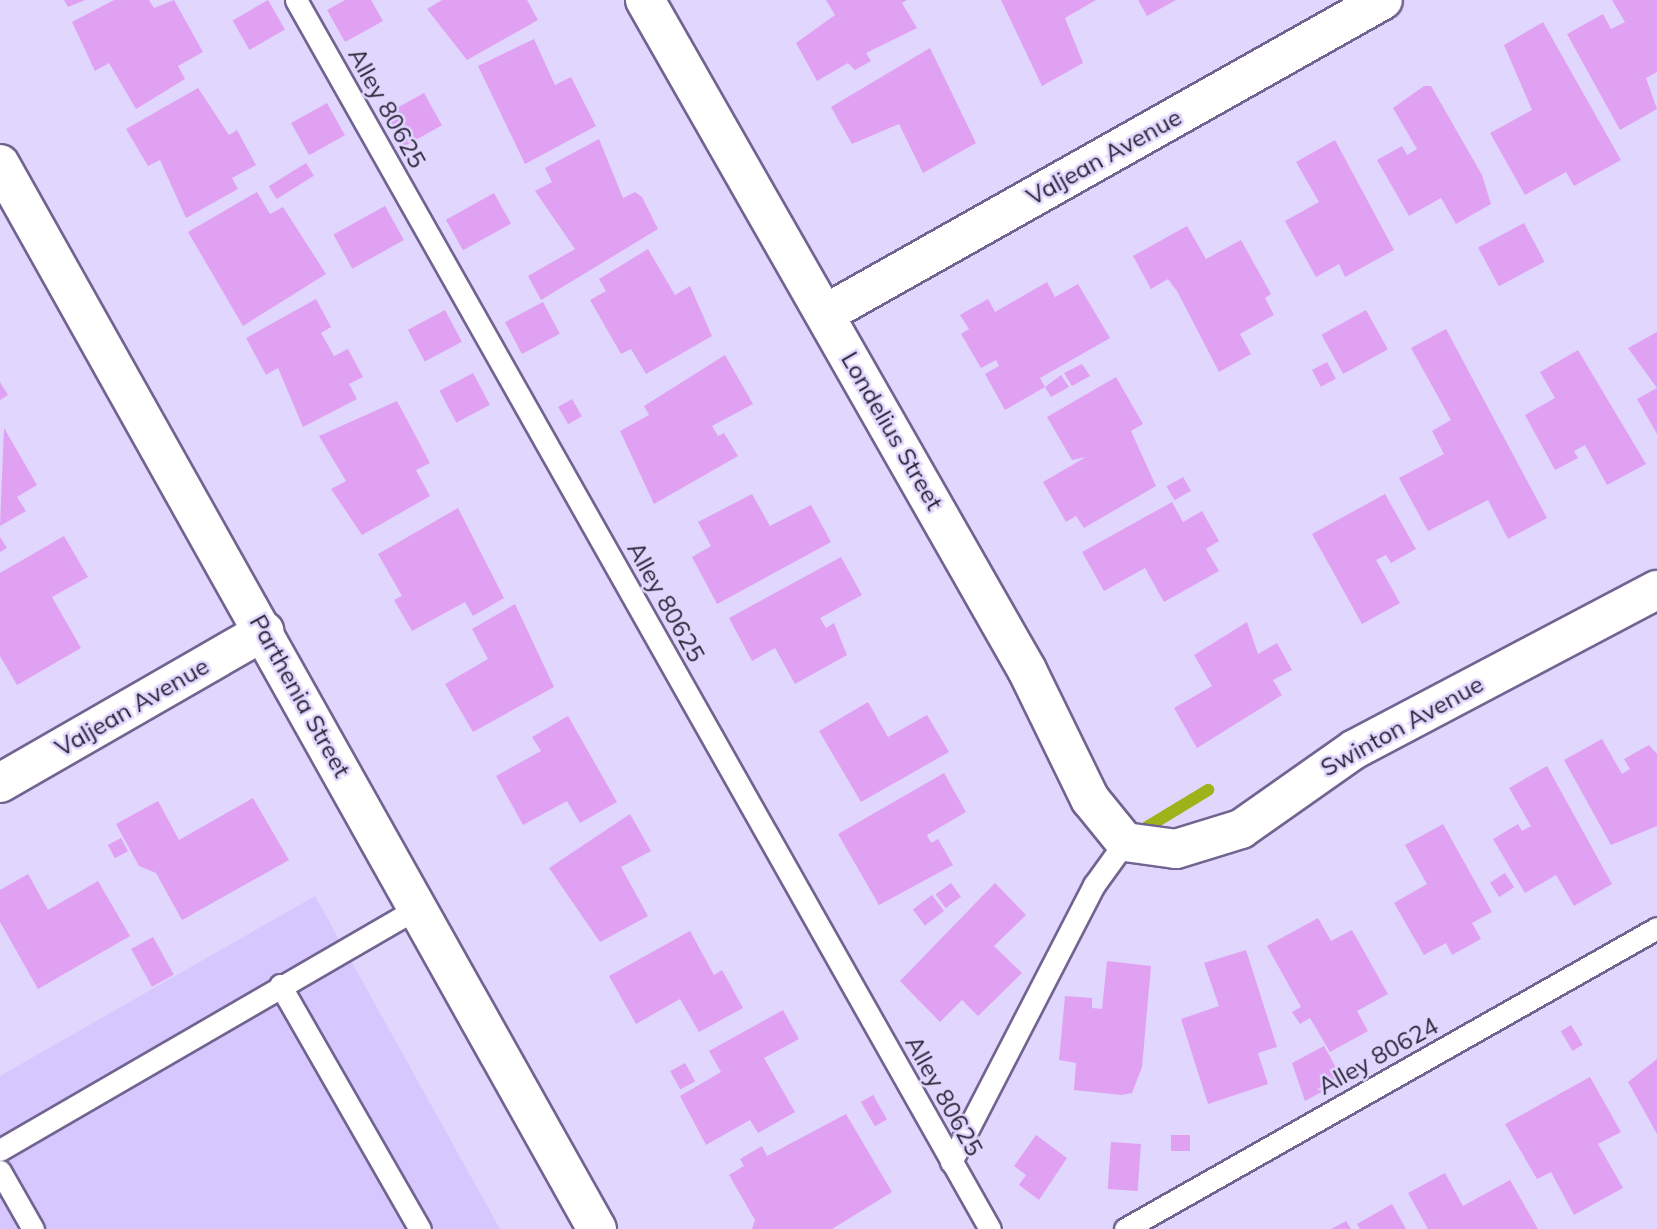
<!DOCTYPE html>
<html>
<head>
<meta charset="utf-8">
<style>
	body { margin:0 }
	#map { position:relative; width:1657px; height:1229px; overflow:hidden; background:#e1d6fe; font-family:Mulish,sans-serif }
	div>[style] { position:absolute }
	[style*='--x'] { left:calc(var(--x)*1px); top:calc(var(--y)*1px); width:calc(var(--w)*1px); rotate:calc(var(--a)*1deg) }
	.built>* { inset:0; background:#d7c7ff }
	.stream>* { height:12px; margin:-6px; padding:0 6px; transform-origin:6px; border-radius:6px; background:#9eb319 }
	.building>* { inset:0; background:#e0a1f3; transform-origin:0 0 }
	.roads { filter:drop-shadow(2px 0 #726490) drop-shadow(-2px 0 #726490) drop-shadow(0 2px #726490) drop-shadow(0 -2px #726490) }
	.lane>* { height:21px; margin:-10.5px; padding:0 10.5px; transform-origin:10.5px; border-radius:10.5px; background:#fff }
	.street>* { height:38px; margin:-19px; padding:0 19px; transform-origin:19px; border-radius:19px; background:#fff }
	.secondary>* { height:38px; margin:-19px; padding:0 19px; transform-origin:19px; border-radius:19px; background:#fff }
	span { translate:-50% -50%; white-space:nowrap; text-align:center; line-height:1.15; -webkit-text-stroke:5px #e1d6fe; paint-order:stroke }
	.street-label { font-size:24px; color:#2b2638 }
</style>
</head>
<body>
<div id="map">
	<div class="built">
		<div style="clip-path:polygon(315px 896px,500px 1229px,0 1229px,0 1076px)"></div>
	</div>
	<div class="stream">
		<div style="--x:1134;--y:835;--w:87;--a:-31.3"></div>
	</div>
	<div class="building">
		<div style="clip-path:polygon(64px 0,85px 0,68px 7px)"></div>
		<div style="clip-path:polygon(114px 0,149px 0,154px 8px,174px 0,203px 52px,178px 66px,185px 79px,136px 109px,109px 63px,95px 71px,72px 22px)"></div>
		<div style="left:268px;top:0;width:34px;height:41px;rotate:60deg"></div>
		<div style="clip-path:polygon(345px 0,371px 0,383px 21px,345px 42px,327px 10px)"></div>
		<div style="clip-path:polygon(442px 0,527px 0,538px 20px,467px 60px,427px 9px)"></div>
		<div style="clip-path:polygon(826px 0,907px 0,902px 3px,917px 28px,866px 53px,871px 61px,855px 70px,848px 63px,817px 81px,796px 43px,835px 15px)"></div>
		<div style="clip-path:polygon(1001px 0,1096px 0,1065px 18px,1083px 63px,1042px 86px)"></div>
		<div style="clip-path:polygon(1138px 0,1176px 0,1147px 16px)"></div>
		<div style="clip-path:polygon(1612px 0,1657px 0,1657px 72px,1646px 78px,1657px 109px,1620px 130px,1567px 34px,1603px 14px,1611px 29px,1625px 22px)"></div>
		<div style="clip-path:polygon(1543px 22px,1621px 160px,1574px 186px,1566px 172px,1525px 195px,1490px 133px,1532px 110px,1504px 45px)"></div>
		<div style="clip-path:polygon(534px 39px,555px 85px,571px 77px,596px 126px,525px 164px,478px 66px)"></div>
		<div style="clip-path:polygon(930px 48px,976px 143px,923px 173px,899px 124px,852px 144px,831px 107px)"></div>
		<div style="clip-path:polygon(1424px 86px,1431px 86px,1482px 175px,1491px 204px,1456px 224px,1441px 198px,1409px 216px,1377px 160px,1402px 146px,1407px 155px,1417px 149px,1393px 108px)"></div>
		<div style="clip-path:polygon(198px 88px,229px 135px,237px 130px,256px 165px,232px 178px,238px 189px,186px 218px,160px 160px,148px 166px,126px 129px)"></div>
		<div style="left:424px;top:93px;width:37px;height:44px;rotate:61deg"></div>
		<div style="left:327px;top:103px;width:37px;height:41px;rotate:61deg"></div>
		<div style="clip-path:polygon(599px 139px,623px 198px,635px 192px,642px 197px,658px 229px,541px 300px,528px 276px,575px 249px,535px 191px,552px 182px,545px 168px)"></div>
		<div style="clip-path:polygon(1335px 140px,1394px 250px,1345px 277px,1339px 264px,1316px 277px,1285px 221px,1319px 202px,1296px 162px)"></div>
		<div style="left:306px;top:163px;width:15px;height:44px;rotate:58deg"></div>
		<div style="clip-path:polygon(257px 192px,270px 214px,283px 207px,326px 274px,243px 326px,188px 232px)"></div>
		<div style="left:494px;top:193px;width:35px;height:55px;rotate:61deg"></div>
		<div style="left:385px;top:206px;width:39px;height:59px;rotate:61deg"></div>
		<div style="left:1524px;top:223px;width:44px;height:52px;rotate:62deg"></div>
		<div style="clip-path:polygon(1187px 226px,1206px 259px,1241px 240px,1271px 294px,1265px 298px,1274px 315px,1240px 334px,1251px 354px,1219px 372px,1177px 291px,1168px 279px,1151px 289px,1133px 256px)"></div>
		<div style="clip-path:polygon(648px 249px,675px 295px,690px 286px,712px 336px,646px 374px,631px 349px,621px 354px,590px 300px,606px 291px,599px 279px)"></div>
		<div style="clip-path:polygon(1047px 282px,1055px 297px,1078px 284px,1110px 338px,1040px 378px,1045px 387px,1005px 410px,985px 374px,999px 366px,996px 360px,981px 368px,961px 334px,969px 329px,960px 315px,988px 299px,995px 312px)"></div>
		<div style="clip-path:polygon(316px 299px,331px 327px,321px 333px,334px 356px,348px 349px,363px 377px,349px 384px,357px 399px,303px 427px,278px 368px,266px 375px,246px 338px)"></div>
		<div style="left:543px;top:302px;width:36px;height:43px;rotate:62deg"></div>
		<div style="left:445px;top:310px;width:36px;height:42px;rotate:62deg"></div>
		<div style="left:1366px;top:310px;width:45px;height:51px;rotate:61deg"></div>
		<div style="clip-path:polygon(1446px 329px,1547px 518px,1508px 539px,1488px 500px,1428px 531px,1399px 478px,1444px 454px,1432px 431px,1451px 420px,1411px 348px)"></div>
		<div style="clip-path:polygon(1657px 332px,1657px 434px,1637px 399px,1657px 388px,1628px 348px)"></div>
		<div style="clip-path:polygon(1578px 350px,1646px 464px,1607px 485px,1585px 445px,1574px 451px,1578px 458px,1555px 470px,1525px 415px,1555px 398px,1540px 372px)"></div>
		<div style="clip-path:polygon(725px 355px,753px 404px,712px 426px,718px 436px,724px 433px,738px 456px,654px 504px,620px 431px,649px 415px,644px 406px)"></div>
		<div style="left:1327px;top:362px;width:19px;height:17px;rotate:62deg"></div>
		<div style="clip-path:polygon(1082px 364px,1090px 376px,1072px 386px,1064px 373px)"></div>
		<div style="left:473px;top:373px;width:36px;height:38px;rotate:62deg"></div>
		<div style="clip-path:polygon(1061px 375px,1069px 387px,1051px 397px,1045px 387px)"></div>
		<div style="clip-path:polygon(1116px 377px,1143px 424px,1131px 431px,1156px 486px,1084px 528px,1076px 516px,1066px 522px,1043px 482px,1086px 457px,1072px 460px,1047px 417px)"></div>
		<div style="clip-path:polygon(0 382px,8px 395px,0 400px)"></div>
		<div style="left:572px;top:399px;width:20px;height:16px;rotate:60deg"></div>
		<div style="clip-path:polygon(397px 401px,430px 463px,416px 470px,430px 496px,362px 535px,331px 489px,346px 481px,319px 436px)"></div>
		<div style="clip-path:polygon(4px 428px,37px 485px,17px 497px,26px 511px,0 526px)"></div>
		<div style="left:1183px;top:477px;width:16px;height:19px;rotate:60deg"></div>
		<div style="clip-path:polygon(752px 494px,770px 526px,811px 505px,831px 542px,717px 604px,692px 557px,711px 546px,698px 522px)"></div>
		<div style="clip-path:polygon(1385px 494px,1416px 549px,1391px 563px,1386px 555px,1376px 560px,1400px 603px,1362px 624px,1312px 534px)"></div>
		<div style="clip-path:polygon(1172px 502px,1183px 522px,1202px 511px,1219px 541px,1206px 549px,1219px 571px,1164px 602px,1145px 568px,1104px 591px,1082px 552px)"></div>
		<div style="clip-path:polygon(458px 508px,504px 598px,473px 616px,465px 602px,412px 631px,394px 600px,402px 596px,378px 554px)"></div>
		<div style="clip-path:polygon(64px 536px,88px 577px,52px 597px,81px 648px,17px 685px,0 656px,0 573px)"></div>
		<div style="clip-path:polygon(0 537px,7px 548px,0 552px)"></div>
		<div style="clip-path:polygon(841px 557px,862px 595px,820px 618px,826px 628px,834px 623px,847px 655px,795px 684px,775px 648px,752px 661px,729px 618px)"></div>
		<div style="clip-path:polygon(515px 604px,554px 687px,473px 732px,445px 684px,488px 659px,472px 629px)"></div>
		<div style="clip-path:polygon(1247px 622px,1258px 654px,1277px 643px,1292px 670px,1273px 680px,1282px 695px,1197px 748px,1174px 708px,1212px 686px,1194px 655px)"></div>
		<div style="clip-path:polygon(868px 702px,888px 737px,927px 715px,949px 752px,861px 802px,819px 731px)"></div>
		<div style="clip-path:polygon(568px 716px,617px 802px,580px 823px,567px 801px,523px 825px,496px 776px,541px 751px,532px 737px)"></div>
		<div style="clip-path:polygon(1602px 739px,1622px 774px,1630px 769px,1624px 759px,1649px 745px,1657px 754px,1657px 826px,1611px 845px,1564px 760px)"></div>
		<div style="clip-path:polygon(1547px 766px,1612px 884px,1574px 906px,1556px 875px,1525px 893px,1493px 839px,1518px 824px,1522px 831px,1531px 826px,1509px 788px)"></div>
		<div style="clip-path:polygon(944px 773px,966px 812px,927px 835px,931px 843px,938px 839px,953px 865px,879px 905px,838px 834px)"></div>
		<div style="clip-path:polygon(253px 798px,289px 860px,182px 920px,156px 873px,139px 866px,116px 824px,158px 801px,179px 840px)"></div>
		<div style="clip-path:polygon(630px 814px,651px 851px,621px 867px,648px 916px,600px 942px,549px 868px)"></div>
		<div style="clip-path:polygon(1443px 824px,1492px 912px,1472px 923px,1481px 939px,1452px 955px,1446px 943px,1424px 955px,1394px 903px,1427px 884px,1405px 845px)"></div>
		<div style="left:121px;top:838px;width:15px;height:15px;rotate:62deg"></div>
		<div style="left:1505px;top:873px;width:17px;height:18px;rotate:57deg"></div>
		<div style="clip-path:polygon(28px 874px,48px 910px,98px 881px,130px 936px,38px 989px,0 922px,0 890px)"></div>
		<div style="left:951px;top:883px;width:17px;height:19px;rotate:54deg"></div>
		<div style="clip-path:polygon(995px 883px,1026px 915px,994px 946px,1022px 973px,978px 1016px,962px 1000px,940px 1022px,900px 981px)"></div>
		<div style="left:932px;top:895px;width:20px;height:24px;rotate:53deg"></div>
		<div style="clip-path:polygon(1318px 918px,1331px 941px,1352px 930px,1388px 994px,1357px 1011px,1368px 1031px,1330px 1052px,1310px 1018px,1300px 1024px,1292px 1012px,1301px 1007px,1267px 946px)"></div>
		<div style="clip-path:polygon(690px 931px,714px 975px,722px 970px,743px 1008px,699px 1032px,680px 999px,636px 1024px,609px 976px)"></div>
		<div style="left:153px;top:937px;width:43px;height:25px;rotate:61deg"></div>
		<div style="clip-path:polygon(1246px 950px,1277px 1047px,1258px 1053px,1268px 1084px,1208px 1104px,1181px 1019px,1219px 1006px,1204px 963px)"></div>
		<div style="clip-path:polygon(1107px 961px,1151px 966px,1142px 1067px,1132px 1093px,1122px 1095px,1074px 1090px,1076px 1063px,1059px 1060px,1065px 996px,1092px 998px,1092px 1008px,1102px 1009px)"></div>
		<div style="clip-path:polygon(783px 1010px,799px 1039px,764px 1058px,795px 1112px,758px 1133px,750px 1120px,706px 1145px,680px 1096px,721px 1072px,709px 1051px)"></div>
		<div style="left:1571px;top:1025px;width:23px;height:12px;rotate:59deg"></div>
		<div style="clip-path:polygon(1324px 1046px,1343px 1080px,1305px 1101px,1292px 1063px)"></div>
		<div style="clip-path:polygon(1657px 1059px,1657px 1134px,1628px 1082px)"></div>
		<div style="left:685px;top:1063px;width:21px;height:17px;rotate:61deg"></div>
		<div style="clip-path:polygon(1590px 1077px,1621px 1132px,1598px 1144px,1623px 1188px,1574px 1215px,1551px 1172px,1537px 1179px,1505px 1124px)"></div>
		<div style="left:873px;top:1095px;width:28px;height:14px;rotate:60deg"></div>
		<div style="clip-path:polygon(846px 1114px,892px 1192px,832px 1229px,752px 1229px,755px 1220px,729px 1175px,744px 1166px,740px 1159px,762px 1146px,767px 1156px)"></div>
		<div style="clip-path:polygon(1036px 1135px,1067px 1158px,1039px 1200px,1019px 1185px,1026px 1175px,1014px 1166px)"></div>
		<div style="left:1171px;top:1135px;width:19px;height:16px"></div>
		<div style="left:1111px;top:1142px;width:30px;height:47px;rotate:4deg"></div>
		<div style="clip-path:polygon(1445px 1173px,1463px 1206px,1510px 1180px,1538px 1229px,1428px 1229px,1408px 1193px)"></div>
		<div style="clip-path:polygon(1392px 1204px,1406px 1229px,1360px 1229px,1357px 1224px)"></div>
		<div style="clip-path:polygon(1346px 1221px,1351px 1229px,1331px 1229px)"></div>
	</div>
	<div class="roads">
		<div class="lane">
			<div style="--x:296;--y:0;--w:1411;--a:60.55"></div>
			<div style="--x:280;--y:985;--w:281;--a:60.2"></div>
			<div style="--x:0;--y:1150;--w:482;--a:-30.1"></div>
			<div style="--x:951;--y:1162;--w:312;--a:-62.7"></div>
			<div style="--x:1094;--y:885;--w:53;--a:-54.2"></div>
			<div style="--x:0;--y:1171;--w:67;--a:60.4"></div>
			<div style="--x:1125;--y:1229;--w:611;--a:-29.5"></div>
		</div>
		<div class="street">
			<div style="--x:645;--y:0;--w:771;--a:60.31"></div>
			<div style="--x:1027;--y:670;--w:144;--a:64"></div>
			<div style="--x:1090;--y:799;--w:55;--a:50.9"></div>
			<div style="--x:1125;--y:842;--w:51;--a:7.8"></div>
			<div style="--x:1176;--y:849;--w:68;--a:-17.1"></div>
			<div style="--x:1241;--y:829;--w:139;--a:-35.1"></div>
			<div style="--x:1355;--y:749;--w:341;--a:-27.8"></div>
			<div style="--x:825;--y:314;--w:640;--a:-29.37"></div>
			<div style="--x:0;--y:783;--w:305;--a:-29.9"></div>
		</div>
		<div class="secondary">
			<div style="--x:0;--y:164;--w:1221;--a:60.73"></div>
		</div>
	</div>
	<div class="street-label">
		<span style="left:387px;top:108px;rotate:61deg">Alley 80625</span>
		<span style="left:1104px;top:157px;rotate:-29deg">Valjean Avenue</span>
		<span style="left:892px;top:431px;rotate:60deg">Londelius Street</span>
		<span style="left:666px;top:602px;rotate:61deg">Alley 80625</span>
		<span style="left:300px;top:696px;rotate:61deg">Parthenia Street</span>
		<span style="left:132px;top:707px;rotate:-30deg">Valjean Avenue</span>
		<span style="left:1402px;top:726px;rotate:-29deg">Swinton Avenue</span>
		<span style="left:1378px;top:1056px;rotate:-29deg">Alley 80624</span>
		<span style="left:944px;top:1096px;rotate:61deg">Alley 80625</span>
	</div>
</div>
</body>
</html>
